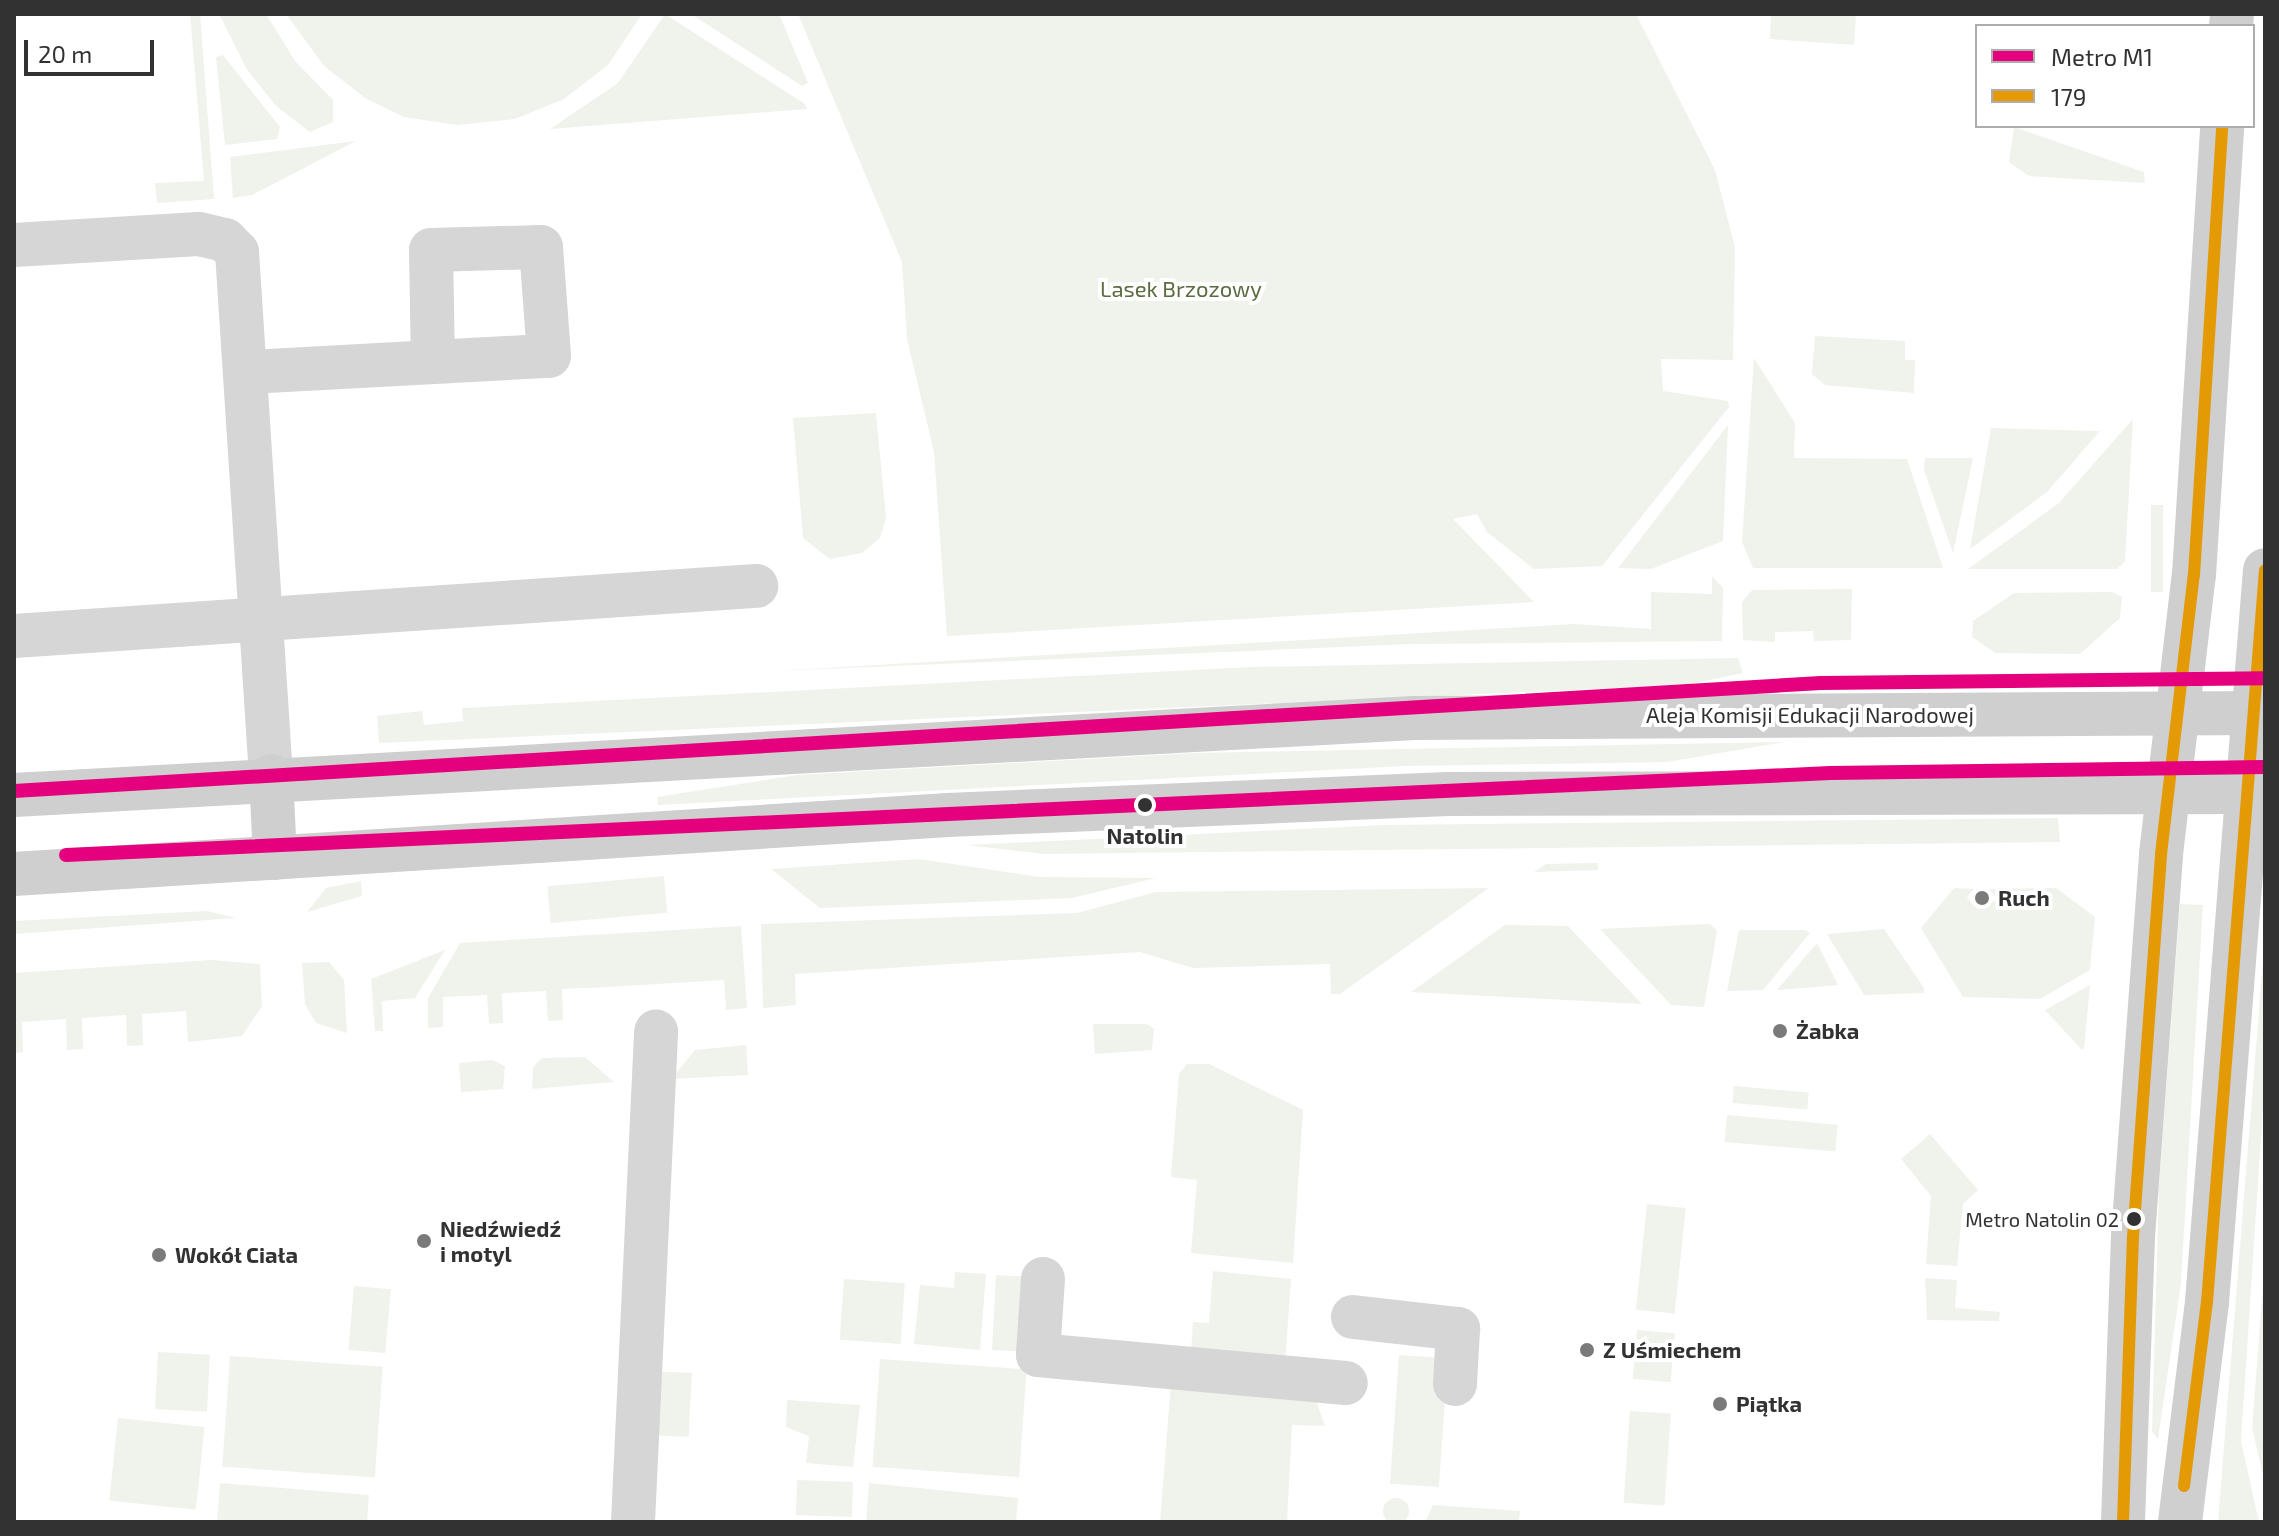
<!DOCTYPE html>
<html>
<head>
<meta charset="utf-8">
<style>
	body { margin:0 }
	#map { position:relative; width:2279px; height:1536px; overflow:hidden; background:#fff; font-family:"Exo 2",sans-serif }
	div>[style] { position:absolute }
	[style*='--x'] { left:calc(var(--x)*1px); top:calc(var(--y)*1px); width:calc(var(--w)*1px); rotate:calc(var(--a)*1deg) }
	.green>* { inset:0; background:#f0f3ec; transform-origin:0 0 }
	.round { border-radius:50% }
	.street>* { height:44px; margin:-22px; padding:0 22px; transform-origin:22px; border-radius:22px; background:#d6d6d6 }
	.secondary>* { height:44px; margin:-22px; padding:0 22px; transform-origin:22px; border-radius:22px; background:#cfcfcf }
	.bus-1>* { height:12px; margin:-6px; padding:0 6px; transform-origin:6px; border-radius:6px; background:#e39a05 }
	.metro-1>* { height:14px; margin:-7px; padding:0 7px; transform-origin:7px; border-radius:7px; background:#e5007d }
	.dots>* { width:22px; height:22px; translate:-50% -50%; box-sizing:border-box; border:4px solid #fff; border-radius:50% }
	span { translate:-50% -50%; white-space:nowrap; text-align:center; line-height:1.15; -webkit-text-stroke:8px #fff; paint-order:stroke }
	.bus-label { font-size:20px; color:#323232 }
	.right { translate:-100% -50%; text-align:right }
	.park-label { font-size:22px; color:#5b6c41 }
	.street-label { font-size:22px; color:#323232 }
	.stop-label { font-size:22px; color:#323232; font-weight:700 }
	.poi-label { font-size:22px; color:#323232; font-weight:700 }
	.left { translate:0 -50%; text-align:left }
	.frame { position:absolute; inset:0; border:16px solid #323232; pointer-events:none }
	.legend { position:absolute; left:1975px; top:24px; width:280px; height:104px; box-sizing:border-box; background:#fff; border:2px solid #adadad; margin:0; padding:10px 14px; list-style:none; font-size:24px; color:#323232 }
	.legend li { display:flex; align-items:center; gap:16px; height:40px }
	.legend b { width:40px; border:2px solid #adadad }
	.scale { position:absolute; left:24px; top:40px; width:130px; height:36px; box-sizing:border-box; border:4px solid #323232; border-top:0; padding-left:10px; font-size:24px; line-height:28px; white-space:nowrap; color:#323232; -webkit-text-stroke:6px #fff; paint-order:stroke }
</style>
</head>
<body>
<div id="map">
	<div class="green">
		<div style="clip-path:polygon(190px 14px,200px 14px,214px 199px,157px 203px,155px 183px,204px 181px)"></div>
		<div style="clip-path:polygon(219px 14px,266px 14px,295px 61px,333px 100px,333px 122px,310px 132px,276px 106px,246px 68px)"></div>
		<div style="clip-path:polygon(286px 14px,642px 14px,608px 65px,564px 99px,515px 119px,457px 125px,404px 117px,365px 98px,324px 66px)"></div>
		<div style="clip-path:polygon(665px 14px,805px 104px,807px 109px,550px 129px,618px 83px)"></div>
		<div style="clip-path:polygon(691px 14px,779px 14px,808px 83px,802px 86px)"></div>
		<div style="clip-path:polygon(798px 14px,1636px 14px,1715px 170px,1735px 247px,1733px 360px,1661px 359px,1663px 391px,1728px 401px,1729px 407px,1602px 566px,1534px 569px,1487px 532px,1477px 514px,1453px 519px,1534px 602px,947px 636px,934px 452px,907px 339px,902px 262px)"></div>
		<div style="clip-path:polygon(1771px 14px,1856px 14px,1854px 45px,1770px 39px)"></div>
		<div style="clip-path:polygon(223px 55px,280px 127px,277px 139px,225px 145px,216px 57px)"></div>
		<div style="clip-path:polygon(2014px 127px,2144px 172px,2145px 183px,2029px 176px,2009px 162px)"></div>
		<div style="clip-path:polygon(356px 141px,252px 195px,233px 198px,230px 157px)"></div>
		<div style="clip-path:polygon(1815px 336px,1905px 341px,1905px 360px,1915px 360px,1914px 393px,1825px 385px,1812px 374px)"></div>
		<div style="clip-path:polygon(1754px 358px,1795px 423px,1794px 458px,1907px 459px,1943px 568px,1753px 568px,1742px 542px)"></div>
		<div style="clip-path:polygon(876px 413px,886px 518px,880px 538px,862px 553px,830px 559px,803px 538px,793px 418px)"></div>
		<div style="clip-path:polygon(2133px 419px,2125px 561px,2117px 569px,1968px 569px,2059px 503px)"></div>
		<div style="clip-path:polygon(1728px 425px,1723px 541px,1651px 569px,1618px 568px)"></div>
		<div style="clip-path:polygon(1991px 428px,2100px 431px,2047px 492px,1970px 549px)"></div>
		<div style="clip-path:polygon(1925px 458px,1973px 458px,1953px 553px,1924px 470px)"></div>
		<div style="left:2151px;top:505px;width:12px;height:87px"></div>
		<div style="clip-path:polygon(1712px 576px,1723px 588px,1722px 641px,1411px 644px,775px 671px,1574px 624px,1651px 629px,1651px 592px,1712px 594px)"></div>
		<div style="clip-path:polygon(1852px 589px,1851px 640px,1814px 641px,1813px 631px,1775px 632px,1775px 642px,1743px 640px,1742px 602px,1752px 590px)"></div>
		<div style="clip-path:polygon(2112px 592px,2122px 597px,2120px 618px,2080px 654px,1995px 653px,1972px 637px,1973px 621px,2014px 593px)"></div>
		<div style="clip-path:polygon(1738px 658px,1743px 673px,1686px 685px,379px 743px,377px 716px,422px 711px,424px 725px,463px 721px,462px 708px,1250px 667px)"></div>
		<div style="clip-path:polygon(1784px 742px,1667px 762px,1405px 766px,658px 805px,657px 797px,797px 775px,1196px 753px)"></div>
		<div style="clip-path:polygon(2058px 818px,2060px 842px,1044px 854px,967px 845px,1385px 825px)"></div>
		<div style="clip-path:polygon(919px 859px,1039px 877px,1156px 878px,1072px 898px,820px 908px,771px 869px)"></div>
		<div style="clip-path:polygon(1598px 863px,1598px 870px,1534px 872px,1546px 864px)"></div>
		<div style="left:664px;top:876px;width:37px;height:117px;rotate:85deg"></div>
		<div style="clip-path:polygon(361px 881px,362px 896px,307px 912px,326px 888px)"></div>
		<div style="clip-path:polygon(1489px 888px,1340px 994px,1331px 994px,1330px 964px,1193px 968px,1140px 952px,795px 974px,796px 1005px,763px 1008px,761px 924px,1077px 913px,1156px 892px)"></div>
		<div style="clip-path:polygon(1954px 888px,1974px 889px,1967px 897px,1974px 906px,1998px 900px,1989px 889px,2056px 888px,2095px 917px,2090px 970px,2040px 999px,1963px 997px,1921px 928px)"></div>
		<div style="clip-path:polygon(2180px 904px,2203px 905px,2181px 1283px,2158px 1439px,2152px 1432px,2159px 1187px)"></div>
		<div style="clip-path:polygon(207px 911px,236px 918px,14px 934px,14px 921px)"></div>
		<div style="clip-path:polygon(1710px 924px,1717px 931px,1704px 1007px,1671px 1005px,1600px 929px)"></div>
		<div style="clip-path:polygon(1505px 925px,1568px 926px,1642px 1004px,1411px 992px)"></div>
		<div style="clip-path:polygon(741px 926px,747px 1008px,726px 1010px,724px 980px,607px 987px,562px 989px,563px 1020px,548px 1021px,546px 991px,502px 993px,503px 1023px,489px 1024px,487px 995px,443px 997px,443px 1027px,428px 1028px,428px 998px,460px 943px)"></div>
		<div style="clip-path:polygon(1884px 929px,1924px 988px,1924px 993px,1864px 995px,1827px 934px)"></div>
		<div style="clip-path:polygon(1739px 930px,1805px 930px,1810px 933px,1763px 990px,1727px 991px)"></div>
		<div style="clip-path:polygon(2265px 935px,2265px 1077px,2241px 1441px,2259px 1522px,2218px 1522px)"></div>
		<div style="clip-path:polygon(1817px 943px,1838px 985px,1777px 990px)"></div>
		<div style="clip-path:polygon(445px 950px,415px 998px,382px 1001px,383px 1031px,375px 1031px,371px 979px)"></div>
		<div style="clip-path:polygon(212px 960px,260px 964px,262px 1006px,242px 1036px,188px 1042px,186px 1011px,142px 1014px,143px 1045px,127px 1046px,126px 1015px,82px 1018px,83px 1049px,67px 1050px,66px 1019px,22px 1022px,23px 1052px,14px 1053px,14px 973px)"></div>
		<div style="clip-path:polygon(329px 962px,344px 980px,347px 1033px,316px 1023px,305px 1004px,302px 963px)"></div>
		<div style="clip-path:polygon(2090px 985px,2084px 1049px,2081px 1049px,2045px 1010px)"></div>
		<div style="clip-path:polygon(1093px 1024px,1147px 1024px,1154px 1029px,1152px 1050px,1095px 1054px)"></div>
		<div style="clip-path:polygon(746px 1045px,748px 1075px,671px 1079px,695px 1050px)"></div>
		<div style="clip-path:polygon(585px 1057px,614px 1082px,532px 1089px,533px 1067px,542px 1058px)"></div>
		<div style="clip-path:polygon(492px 1060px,505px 1066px,503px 1089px,461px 1092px,459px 1063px)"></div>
		<div style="clip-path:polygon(1187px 1064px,1209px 1064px,1303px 1110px,1293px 1263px,1191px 1253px,1197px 1180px,1171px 1177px,1179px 1074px)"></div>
		<div style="left:1734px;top:1086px;width:75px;height:17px;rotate:5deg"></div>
		<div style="left:1727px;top:1115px;width:111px;height:27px;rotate:5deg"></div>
		<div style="clip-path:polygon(1930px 1134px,1978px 1190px,1963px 1204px,1957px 1266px,1926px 1264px,1931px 1196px,1901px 1159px)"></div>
		<div style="left:1647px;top:1204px;width:39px;height:106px;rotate:6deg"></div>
		<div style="clip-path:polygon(2265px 1261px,2265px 1483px,2252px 1428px)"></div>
		<div style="clip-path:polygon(1213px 1271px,1291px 1279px,1285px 1364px,1191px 1353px,1193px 1322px,1209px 1323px)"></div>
		<div style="clip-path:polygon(955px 1272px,986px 1274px,980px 1350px,914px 1344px,920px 1285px,954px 1288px)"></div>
		<div style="left:996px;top:1275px;width:38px;height:75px;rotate:3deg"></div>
		<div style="clip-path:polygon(1925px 1278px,1957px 1280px,1955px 1308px,2000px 1312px,1999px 1321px,1927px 1320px)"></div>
		<div style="left:844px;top:1279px;width:61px;height:61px;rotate:4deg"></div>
		<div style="left:354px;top:1286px;width:37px;height:64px;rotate:5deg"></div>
		<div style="left:1637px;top:1330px;width:38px;height:49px;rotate:5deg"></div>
		<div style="left:158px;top:1352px;width:52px;height:57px;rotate:3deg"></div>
		<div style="left:1399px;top:1355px;width:49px;height:129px;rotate:4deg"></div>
		<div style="left:230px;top:1356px;width:153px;height:111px;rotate:4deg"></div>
		<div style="left:880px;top:1359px;width:147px;height:108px;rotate:4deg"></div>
		<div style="left:652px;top:1371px;width:40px;height:64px;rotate:3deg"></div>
		<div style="clip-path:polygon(1171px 1383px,1316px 1400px,1325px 1426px,1292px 1425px,1287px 1522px,1160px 1522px)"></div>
		<div style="clip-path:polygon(787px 1400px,860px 1405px,853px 1467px,806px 1463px,809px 1436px,786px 1427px)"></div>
		<div style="left:1630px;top:1411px;width:41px;height:92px;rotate:4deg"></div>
		<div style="left:118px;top:1418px;width:87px;height:83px;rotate:6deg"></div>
		<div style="left:797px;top:1480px;width:56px;height:35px;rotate:2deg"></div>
		<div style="clip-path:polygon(220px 1483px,369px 1495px,367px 1522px,217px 1522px)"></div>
		<div style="clip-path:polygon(869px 1483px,1018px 1498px,1016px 1522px,866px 1522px)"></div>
		<div class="round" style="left:1383px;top:1498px;width:26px;height:26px"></div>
		<div style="clip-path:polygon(1433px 1505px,1520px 1511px,1519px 1522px,1425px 1522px)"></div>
	</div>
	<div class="street">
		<div style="--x:14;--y:245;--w:185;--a:-3.4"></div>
		<div style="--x:199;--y:234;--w:27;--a:13"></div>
		<div style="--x:225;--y:240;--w:17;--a:45"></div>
		<div style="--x:237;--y:252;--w:525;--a:86.29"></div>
		<div style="--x:249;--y:372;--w:300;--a:-3.1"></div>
		<div style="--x:549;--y:356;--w:109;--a:-94.2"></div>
		<div style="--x:541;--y:247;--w:110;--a:178.4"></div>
		<div style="--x:431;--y:250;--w:111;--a:89"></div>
		<div style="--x:14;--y:636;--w:744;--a:-3.86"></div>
		<div style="--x:1043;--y:1279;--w:76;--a:93.8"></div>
		<div style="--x:1038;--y:1355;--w:309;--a:5.2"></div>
		<div style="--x:1353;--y:1317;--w:106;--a:6.5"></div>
		<div style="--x:1458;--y:1329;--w:55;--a:93.1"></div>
		<div style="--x:633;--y:1522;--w:491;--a:-87.3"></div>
	</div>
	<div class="secondary">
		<div style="--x:2231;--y:26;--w:12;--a:-85"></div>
		<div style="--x:271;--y:776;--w:82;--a:87.2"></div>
		<div style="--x:14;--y:795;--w:1402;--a:-3.15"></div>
		<div style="--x:1414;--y:718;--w:851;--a:-0.34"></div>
		<div style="--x:14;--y:874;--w:936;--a:-3.61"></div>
		<div style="--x:948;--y:815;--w:500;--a:-2.41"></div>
		<div style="--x:1448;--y:794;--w:817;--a:-0.14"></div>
		<div style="--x:2123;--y:1522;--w:285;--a:-88"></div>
		<div style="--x:2133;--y:1237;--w:384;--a:-85.8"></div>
		<div style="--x:2161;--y:854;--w:281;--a:-83.3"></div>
		<div style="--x:2194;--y:575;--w:450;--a:-86.4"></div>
		<div style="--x:2180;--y:1522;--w:222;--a:-83"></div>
		<div style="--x:2207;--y:1302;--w:734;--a:-85.47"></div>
	</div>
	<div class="bus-1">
		<div style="--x:2184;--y:1486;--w:185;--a:-82.9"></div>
		<div style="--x:2207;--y:1302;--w:734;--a:-85.47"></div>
		<div style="--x:2123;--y:1522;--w:285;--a:-88"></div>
		<div style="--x:2133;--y:1237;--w:384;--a:-85.8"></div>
		<div style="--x:2161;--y:854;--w:281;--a:-83.3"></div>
		<div style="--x:2194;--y:575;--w:450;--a:-86.4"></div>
	</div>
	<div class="metro-1">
		<div style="--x:14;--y:791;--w:1810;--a:-3.42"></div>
		<div style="--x:1821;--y:683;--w:444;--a:-0.6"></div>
		<div style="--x:66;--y:855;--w:1766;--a:-2.66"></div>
		<div style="--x:1830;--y:773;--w:435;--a:-0.8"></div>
	</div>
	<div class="dots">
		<div style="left:1145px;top:805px;background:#323232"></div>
		<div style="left:1982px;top:898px;background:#7a7a7a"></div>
		<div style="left:1780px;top:1031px;background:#7a7a7a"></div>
		<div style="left:2134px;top:1219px;background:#323232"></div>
		<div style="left:424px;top:1241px;background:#7a7a7a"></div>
		<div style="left:159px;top:1255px;background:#7a7a7a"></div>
		<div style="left:1587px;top:1350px;background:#7a7a7a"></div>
		<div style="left:1720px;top:1404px;background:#7a7a7a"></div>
	</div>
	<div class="bus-label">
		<span class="right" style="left:2119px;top:1219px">Metro Natolin 02</span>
	</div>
	<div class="park-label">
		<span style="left:1181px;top:289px">Lasek Brzozowy</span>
	</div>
	<div class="street-label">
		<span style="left:1810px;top:715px">Aleja Komisji Edukacji Narodowej</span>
	</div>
	<div class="stop-label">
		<span style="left:1145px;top:836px">Natolin</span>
	</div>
	<div class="poi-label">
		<span class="left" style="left:1998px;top:898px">Ruch</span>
		<span class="left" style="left:1796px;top:1031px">Żabka</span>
		<span class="left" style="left:440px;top:1241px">Niedźwiedź<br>i motyl</span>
		<span class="left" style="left:175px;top:1255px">Wokół Ciała</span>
		<span class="left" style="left:1603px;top:1350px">Z Uśmiechem</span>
		<span class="left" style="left:1736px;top:1404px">Piątka</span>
	</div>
	<div class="frame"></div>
	<ul class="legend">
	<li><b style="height:10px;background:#e5007d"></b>Metro M1</li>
	<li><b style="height:10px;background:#e39a05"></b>179</li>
	</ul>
	<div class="scale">20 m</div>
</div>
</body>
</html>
